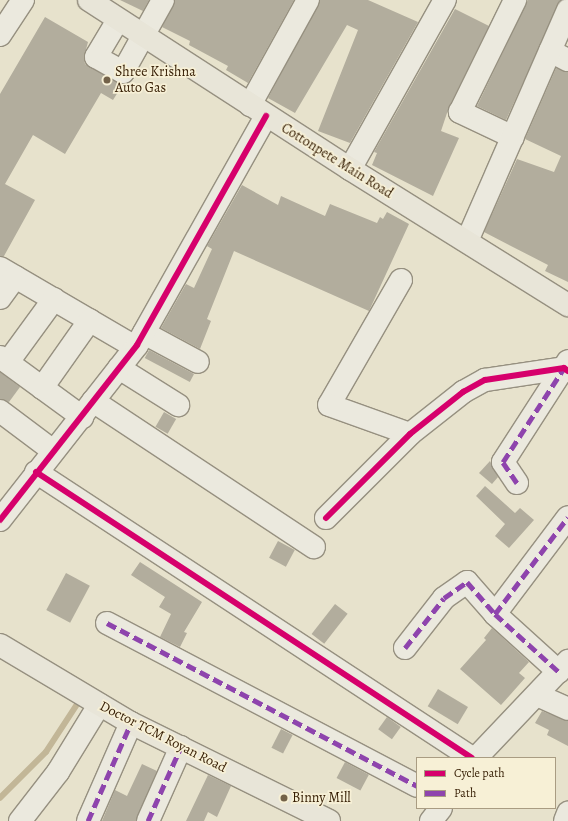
<!DOCTYPE html>
<html>
<head>
<meta charset="utf-8">
<style>
	body { margin:0 }
	#map { position:relative; width:568px; height:821px; overflow:hidden; background:#e7e2cc; font-family:Alegreya,serif }
	div>[style] { position:absolute }
	[style*='--x'] { left:calc(var(--x)*1px); top:calc(var(--y)*1px); width:calc(var(--w)*1px); rotate:calc(var(--a)*1deg) }
	.stream>* { height:5.5px; margin:-2.75px; padding:0 2.75px; transform-origin:2.75px; border-radius:2.75px; background:#c2b697 }
	.building>* { inset:0; background:#b2ad9d; transform-origin:0 0 }
	.roads { filter:drop-shadow(1px 0 #969080) drop-shadow(-1px 0 #969080) drop-shadow(0 1px #969080) drop-shadow(0 -1px #969080) }
	.minor>* { height:22px; margin:-11px; padding:0 11px; transform-origin:11px; border-radius:11px; background:#ebe9de }
	.major>* { height:22px; margin:-11px; padding:0 11px; transform-origin:11px; border-radius:11px; background:#e8e5d8 }
	.quiet>* { height:5px; margin-top:-2.5px; transform-origin:0; background:repeating-linear-gradient(90deg,#8e44ad 0 10px,transparent 0 15px) }
	.cycleway>* { height:6px; margin:-3px; padding:0 3px; transform-origin:3px; border-radius:3px; background:#d6006c }
	.dots>* { width:11px; height:11px; translate:-50% -50%; box-sizing:border-box; border:2px solid #f7f0d6; border-radius:50% }
	span { translate:-50% -50%; white-space:nowrap; text-align:center; line-height:1.15; -webkit-text-stroke:3.5px #f7f0d6; paint-order:stroke }
	.poi-label { font-size:14px; color:#351d03 }
	.left { translate:0 -50%; text-align:left }
	.street-label { font-size:14px; color:#351d03 }
	.legend { position:absolute; left:416px; top:757px; width:140px; height:52px; box-sizing:border-box; background:#f7f0d6; border:1px solid #a99c82; margin:0; padding:5px 7px; list-style:none; font-size:12px; color:#351d03 }
	.legend li { display:flex; align-items:center; gap:8px; height:20px }
	.legend b { width:20px; border:1px solid #a99c82 }
</style>
</head>
<body>
<div id="map">
	<div class="stream">
		<div style="--x:0;--y:798;--w:65;--a:-45"></div>
		<div style="--x:46;--y:752;--w:59;--a:-56.9"></div>
	</div>
	<div class="building">
		<div style="clip-path:polygon(120px 0,149px 0,143px 11px)"></div>
		<div style="clip-path:polygon(175px 0,294px 0,248px 83px,226px 70px,228px 66px,189px 45px,190px 41px,162px 27px)"></div>
		<div style="clip-path:polygon(320px 0,368px 0,418px 22px,350px 143px,318px 131px,358px 30px,347px 25px,295px 113px,268px 98px)"></div>
		<div style="clip-path:polygon(528px 0,561px 0,506px 120px,477px 106px)"></div>
		<div style="clip-path:polygon(455px 9px,489px 26px,449px 107px,441px 131px,459px 138px,433px 196px,372px 165px,377px 153px,374px 152px)"></div>
		<div style="clip-path:polygon(45px 17px,88px 42px,84px 57px,85px 64px,123px 84px,113px 100px,101px 93px,65px 154px,33px 135px,5px 184px,35px 200px,4px 256px,0 256px,0 94px)"></div>
		<div style="clip-path:polygon(556px 68px,568px 72px,568px 282px,545px 271px,548px 265px,484px 232px,517px 159px,554px 172px,561px 156px,525px 139px)"></div>
		<div style="clip-path:polygon(242px 185px,278px 205px,281px 196px,325px 216px,330px 204px,377px 223px,380px 217px,383px 219px,387px 212px,409px 224px,369px 311px,234px 251px,207px 319px,211px 321px,200px 349px,161px 328px,186px 284px,194px 288px,212px 249px,207px 246px)"></div>
		<div style="left:149px;top:350px;width:51px;height:9px;rotate:28deg"></div>
		<div style="clip-path:polygon(0 372px,20px 387px,9px 402px,0 399px)"></div>
		<div style="left:164px;top:412px;width:14px;height:17px;rotate:30deg"></div>
		<div style="clip-path:polygon(490px 461px,498px 477px,492px 484px,479px 473px)"></div>
		<div style="clip-path:polygon(485px 486px,515px 513px,520px 508px,534px 520px,509px 548px,495px 536px,505px 524px,476px 496px)"></div>
		<div style="left:278px;top:541px;width:19px;height:19px;rotate:28deg"></div>
		<div style="clip-path:polygon(140px 562px,202px 602px,184px 632px,187px 633px,180px 647px,160px 637px,171px 614px,159px 607px,165px 597px,131px 575px)"></div>
		<div style="left:66px;top:573px;width:27px;height:42px;rotate:28deg"></div>
		<div style="left:335px;top:604px;width:16px;height:38px;rotate:38deg"></div>
		<div style="clip-path:polygon(492px 628px,529px 662px,519px 673px,525px 678px,501px 705px,460px 669px,486px 640px,484px 638px)"></div>
		<div style="left:438px;top:689px;width:35px;height:20px;rotate:31deg"></div>
		<div style="clip-path:polygon(542px 711px,568px 721px,568px 746px,547px 735px,549px 730px,535px 723px)"></div>
		<div style="left:387px;top:717px;width:17px;height:15px;rotate:36deg"></div>
		<div style="left:281px;top:729px;width:13px;height:21px;rotate:27deg"></div>
		<div style="left:345px;top:762px;width:27px;height:18px;rotate:28deg"></div>
		<div style="clip-path:polygon(142px 764px,157px 771px,136px 821px,102px 821px,115px 790px,127px 796px)"></div>
		<div style="clip-path:polygon(208px 775px,231px 786px,217px 817px,208px 812px,204px 821px,186px 821px)"></div>
	</div>
	<div class="roads">
		<div class="minor">
			<div style="--x:118;--y:20;--w:43;--a:120.7"></div>
			<div style="--x:96;--y:57;--w:31;--a:29"></div>
			<div style="--x:123;--y:72;--w:82;--a:-60.9"></div>
			<div style="--x:0;--y:35;--w:42;--a:-56.7"></div>
			<div style="--x:550;--y:51;--w:20;--a:27"></div>
			<div style="--x:250;--y:105;--w:120;--a:-61.1"></div>
			<div style="--x:513;--y:137;--w:59;--a:-154.7"></div>
			<div style="--x:460;--y:112;--w:125;--a:-63.8"></div>
			<div style="--x:350;--y:169;--w:194;--a:-60.7"></div>
			<div style="--x:467;--y:241;--w:252;--a:-66.4"></div>
			<div style="--x:0;--y:268;--w:156;--a:30.3"></div>
			<div style="--x:401;--y:280;--w:144;--a:119.9"></div>
			<div style="--x:329;--y:405;--w:86;--a:19.7"></div>
			<div style="--x:0;--y:298;--w:26;--a:-54"></div>
			<div style="--x:144;--y:333;--w:61;--a:28.2"></div>
			<div style="--x:0;--y:357;--w:102;--a:36.2"></div>
			<div style="--x:8;--y:362;--w:78;--a:-53.9"></div>
			<div style="--x:119;--y:368;--w:70;--a:32.1"></div>
			<div style="--x:42;--y:388;--w:83;--a:-54.8"></div>
			<div style="--x:93;--y:401;--w:265;--a:33.5"></div>
			<div style="--x:0;--y:411;--w:65;--a:36.9"></div>
			<div style="--x:36;--y:472;--w:521;--a:33.26"></div>
			<div style="--x:517;--y:483;--w:25;--a:-124"></div>
			<div style="--x:503;--y:462;--w:120;--a:-57.2"></div>
			<div style="--x:326;--y:518;--w:119;--a:-45"></div>
			<div style="--x:410;--y:434;--w:68;--a:-38.4"></div>
			<div style="--x:463;--y:392;--w:25;--a:-29"></div>
			<div style="--x:485;--y:380;--w:80;--a:-8.6"></div>
			<div style="--x:564;--y:368;--w:5;--a:37"></div>
			<div style="--x:0;--y:520;--w:222;--a:-51.9"></div>
			<div style="--x:137;--y:345;--w:263;--a:-60.6"></div>
			<div style="--x:495;--y:614;--w:121;--a:-53"></div>
			<div style="--x:107;--y:623;--w:350;--a:27.7"></div>
			<div style="--x:405;--y:648;--w:63;--a:-52"></div>
			<div style="--x:444;--y:598;--w:28;--a:-35"></div>
			<div style="--x:467;--y:582;--w:43;--a:48.8"></div>
			<div style="--x:495;--y:614;--w:86;--a:42.2"></div>
			<div style="--x:537;--y:695;--w:34;--a:24"></div>
			<div style="--x:476;--y:758;--w:134;--a:-46.5"></div>
			<div style="--x:20;--y:821;--w:62;--a:-52.2"></div>
			<div style="--x:58;--y:772;--w:79;--a:-58.5"></div>
			<div style="--x:88;--y:821;--w:107;--a:-66.3"></div>
			<div style="--x:148;--y:821;--w:81;--a:-66"></div>
			<div style="--x:431;--y:821;--w:16;--a:-52"></div>
			<div style="--x:565;--y:821;--w:9;--a:-69"></div>
		</div>
		<div class="major">
			<div style="--x:89;--y:0;--w:311;--a:32.9"></div>
			<div style="--x:350;--y:169;--w:257;--a:32"></div>
			<div style="--x:0;--y:645;--w:152;--a:30.8"></div>
			<div style="--x:131;--y:723;--w:221;--a:26.3"></div>
		</div>
	</div>
	<div class="quiet">
		<div style="--x:517;--y:483;--w:25;--a:-124"></div>
		<div style="--x:503;--y:462;--w:112;--a:-57"></div>
		<div style="--x:495;--y:614;--w:121;--a:-53"></div>
		<div style="--x:107;--y:623;--w:350;--a:27.7"></div>
		<div style="--x:405;--y:648;--w:63;--a:-52"></div>
		<div style="--x:444;--y:598;--w:28;--a:-35"></div>
		<div style="--x:467;--y:582;--w:43;--a:48.8"></div>
		<div style="--x:495;--y:614;--w:86;--a:42.2"></div>
		<div style="--x:88;--y:821;--w:107;--a:-66.3"></div>
		<div style="--x:148;--y:821;--w:81;--a:-66"></div>
	</div>
	<div class="cycleway">
		<div style="--x:36;--y:472;--w:521;--a:33.26"></div>
		<div style="--x:326;--y:518;--w:119;--a:-45"></div>
		<div style="--x:410;--y:434;--w:68;--a:-38.4"></div>
		<div style="--x:463;--y:392;--w:25;--a:-29"></div>
		<div style="--x:485;--y:380;--w:80;--a:-8.6"></div>
		<div style="--x:564;--y:368;--w:5;--a:37"></div>
		<div style="--x:0;--y:520;--w:222;--a:-51.9"></div>
		<div style="--x:137;--y:345;--w:263;--a:-60.6"></div>
	</div>
	<div class="dots">
		<div style="left:107px;top:80px;background:#736249"></div>
		<div style="left:284px;top:798px;background:#736249"></div>
	</div>
	<div class="poi-label">
		<span class="left" style="left:115px;top:80px">Shree Krishna<br>Auto Gas</span>
		<span class="left" style="left:292px;top:798px">Binny Mill</span>
	</div>
	<div class="street-label">
		<span style="left:337px;top:161px;rotate:32deg">Cottonpete Main Road</span>
		<span style="left:163px;top:737px;rotate:27deg">Doctor TCM Royan Road</span>
	</div>
	<ul class="legend">
	<li><b style="height:5px;background:#d6006c"></b>Cycle path</li>
	<li><b style="height:5px;background:#8e44ad"></b>Path</li>
	</ul>
</div>
</body>
</html>
